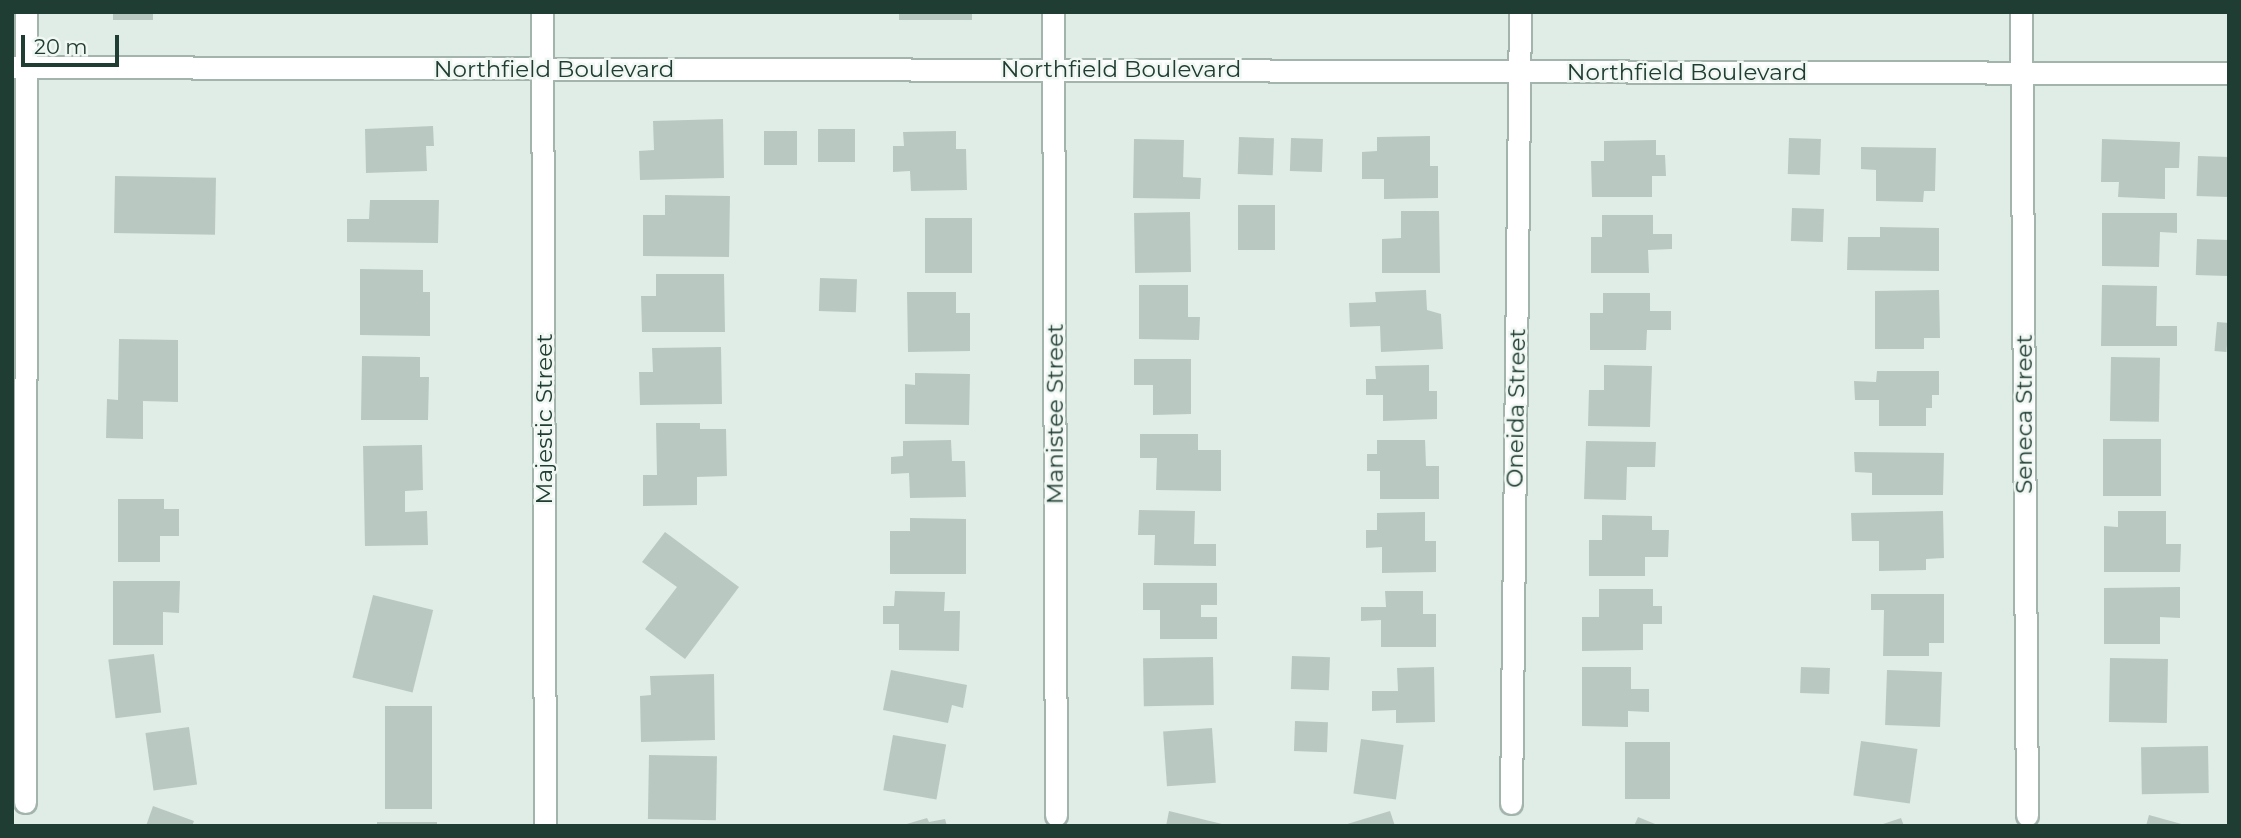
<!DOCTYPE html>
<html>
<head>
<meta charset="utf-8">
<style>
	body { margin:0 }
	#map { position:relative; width:2241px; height:838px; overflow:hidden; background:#e0ece6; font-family:Montserrat,sans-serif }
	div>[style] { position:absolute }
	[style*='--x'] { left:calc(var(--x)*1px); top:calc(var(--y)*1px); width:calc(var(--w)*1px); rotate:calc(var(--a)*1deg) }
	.building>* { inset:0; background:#b9c9c2; transform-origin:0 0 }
	.roads { filter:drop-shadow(2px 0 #a3b4ad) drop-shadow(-2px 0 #a3b4ad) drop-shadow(0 2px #a3b4ad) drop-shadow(0 -2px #a3b4ad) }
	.street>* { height:21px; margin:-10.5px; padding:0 10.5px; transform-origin:10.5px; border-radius:10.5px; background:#fff }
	span { translate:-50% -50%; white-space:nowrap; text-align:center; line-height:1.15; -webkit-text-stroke:5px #f1f8f4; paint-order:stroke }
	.street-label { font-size:23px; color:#203d33 }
	.frame { position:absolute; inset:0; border:14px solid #203d33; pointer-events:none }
	.scale { position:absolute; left:21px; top:35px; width:98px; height:32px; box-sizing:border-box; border:4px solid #203d33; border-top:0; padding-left:9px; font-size:21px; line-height:24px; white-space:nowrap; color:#203d33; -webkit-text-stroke:5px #f1f8f4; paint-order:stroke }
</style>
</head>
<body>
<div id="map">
	<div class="building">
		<div style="left:113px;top:12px;width:40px;height:8px"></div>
		<div style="left:899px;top:12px;width:73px;height:8px"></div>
		<div style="clip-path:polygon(723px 119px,724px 178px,640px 180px,639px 151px,654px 150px,653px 121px)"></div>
		<div style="clip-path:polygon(433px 126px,434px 146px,426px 146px,427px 171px,366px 173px,365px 129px)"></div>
		<div style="left:818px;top:129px;width:37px;height:33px"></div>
		<div style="left:764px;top:131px;width:33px;height:34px"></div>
		<div style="clip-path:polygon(956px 131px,956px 149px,966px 149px,967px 190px,911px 191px,910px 171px,893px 172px,893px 146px,904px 146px,903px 132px)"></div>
		<div style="clip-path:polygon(1430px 136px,1430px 166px,1438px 166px,1438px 198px,1384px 199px,1384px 179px,1362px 179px,1362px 152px,1377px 151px,1377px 137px)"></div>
		<div style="left:1239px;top:137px;width:35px;height:37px;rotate:2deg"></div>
		<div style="left:1291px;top:138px;width:32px;height:33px;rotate:2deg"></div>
		<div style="left:1789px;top:138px;width:32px;height:36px;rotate:2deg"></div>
		<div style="clip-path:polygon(1134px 139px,1184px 140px,1183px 177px,1201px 178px,1200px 199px,1133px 198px)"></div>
		<div style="clip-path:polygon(2102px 139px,2180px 142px,2179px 168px,2165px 168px,2165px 199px,2118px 197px,2119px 182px,2101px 182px)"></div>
		<div style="clip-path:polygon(1656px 140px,1656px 155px,1665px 155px,1666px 176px,1652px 176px,1652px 197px,1592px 197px,1591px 161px,1604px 161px,1604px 141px)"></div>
		<div style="clip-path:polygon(1861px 147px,1936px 148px,1935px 191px,1924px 191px,1923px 202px,1876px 201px,1876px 170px,1861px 169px)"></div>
		<div style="left:2198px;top:156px;width:31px;height:40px;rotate:2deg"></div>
		<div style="left:115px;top:176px;width:101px;height:57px;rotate:1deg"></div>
		<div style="clip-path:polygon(665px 195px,730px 196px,729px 257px,643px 256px,643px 215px,665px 215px)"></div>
		<div style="clip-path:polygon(370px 200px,439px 200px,438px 243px,347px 242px,347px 219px,369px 219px)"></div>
		<div style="left:1238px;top:205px;width:37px;height:45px"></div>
		<div style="left:1792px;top:208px;width:32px;height:33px;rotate:2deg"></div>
		<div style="clip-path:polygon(1401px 211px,1439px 211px,1440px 273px,1382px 273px,1382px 239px,1401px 238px)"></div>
		<div style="left:1190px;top:212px;width:60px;height:56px;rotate:89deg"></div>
		<div style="clip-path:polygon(2102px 213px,2177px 213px,2177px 233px,2160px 232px,2159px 267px,2102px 266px)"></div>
		<div style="clip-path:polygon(1602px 215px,1653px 215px,1653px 234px,1672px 234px,1672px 249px,1648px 250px,1649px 273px,1591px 273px,1591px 237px,1602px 237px)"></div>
		<div style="left:925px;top:218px;width:47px;height:55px"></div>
		<div style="clip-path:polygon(1880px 227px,1939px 228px,1939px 271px,1847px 270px,1848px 237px,1880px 237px)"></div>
		<div style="left:2197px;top:239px;width:32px;height:36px;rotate:2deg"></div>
		<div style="clip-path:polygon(360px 269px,423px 270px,423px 292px,430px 292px,430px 336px,360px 335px)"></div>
		<div style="clip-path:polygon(656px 274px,724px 274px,725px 332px,642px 332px,641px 296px,656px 296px)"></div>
		<div style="left:820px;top:278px;width:37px;height:33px;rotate:2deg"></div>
		<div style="clip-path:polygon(1139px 285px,1188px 285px,1188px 317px,1200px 317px,1199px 340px,1139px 339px)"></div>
		<div style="clip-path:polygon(2102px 285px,2157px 286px,2156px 326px,2177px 326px,2177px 346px,2101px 346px)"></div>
		<div style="clip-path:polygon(1426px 290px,1427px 310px,1441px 314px,1443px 349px,1381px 352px,1380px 326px,1350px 327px,1349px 303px,1376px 302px,1375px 292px)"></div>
		<div style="clip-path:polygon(1939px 290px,1940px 338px,1924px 338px,1924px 349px,1875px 349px,1875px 291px)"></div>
		<div style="clip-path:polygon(907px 292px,956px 292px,956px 313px,970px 313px,970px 351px,908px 352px)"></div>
		<div style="clip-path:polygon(1603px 293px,1650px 293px,1650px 311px,1671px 311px,1671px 330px,1647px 330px,1646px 350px,1590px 350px,1590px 313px,1603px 313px)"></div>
		<div style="left:2217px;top:322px;width:12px;height:29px;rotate:5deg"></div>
		<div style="clip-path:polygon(119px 339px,178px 340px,178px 402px,143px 401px,143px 439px,106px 438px,107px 399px,118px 400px)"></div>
		<div style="clip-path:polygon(721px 347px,722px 404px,640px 405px,639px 372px,653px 372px,652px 348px)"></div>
		<div style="clip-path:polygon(362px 356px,420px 357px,420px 377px,429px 377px,428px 420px,361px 420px)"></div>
		<div style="left:2111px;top:357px;width:49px;height:64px;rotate:1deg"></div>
		<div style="clip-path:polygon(1134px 359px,1191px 359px,1191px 414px,1153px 415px,1153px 385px,1134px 385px)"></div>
		<div style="clip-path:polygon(1429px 365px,1429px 391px,1437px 391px,1437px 419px,1383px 421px,1383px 395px,1366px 395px,1366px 379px,1376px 379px,1375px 366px)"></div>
		<div style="clip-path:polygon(1604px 365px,1652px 366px,1650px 427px,1588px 426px,1589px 390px,1604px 390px)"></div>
		<div style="clip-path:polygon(1877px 371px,1939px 371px,1939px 395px,1932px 395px,1932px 408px,1926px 408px,1926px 426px,1879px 426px,1879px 400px,1855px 400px,1854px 381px,1876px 382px)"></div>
		<div style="clip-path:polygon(915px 373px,970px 374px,969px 425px,905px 424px,905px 384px,915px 385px)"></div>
		<div style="clip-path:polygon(656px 423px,700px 423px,700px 429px,726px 429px,727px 476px,697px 477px,697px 505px,643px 506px,643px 475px,657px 475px)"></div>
		<div style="clip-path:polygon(1140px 434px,1198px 434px,1198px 450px,1221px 450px,1221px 491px,1156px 490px,1157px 458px,1140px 458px)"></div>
		<div style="left:2103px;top:439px;width:58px;height:57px"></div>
		<div style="clip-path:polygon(951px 440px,952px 461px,965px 461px,966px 497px,910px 498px,909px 473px,891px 474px,891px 457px,903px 456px,903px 441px)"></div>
		<div style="clip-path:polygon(1377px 440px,1425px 440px,1426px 466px,1439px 466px,1439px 499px,1380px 499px,1380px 471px,1367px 471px,1367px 454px,1377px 454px)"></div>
		<div style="clip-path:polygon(1586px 441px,1656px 442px,1655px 467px,1627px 467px,1626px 500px,1584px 499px)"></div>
		<div style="clip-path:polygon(422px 445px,423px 490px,405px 491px,405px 512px,427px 511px,428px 545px,365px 546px,363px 446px)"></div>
		<div style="clip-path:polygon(1854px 452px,1944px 453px,1943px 495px,1872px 495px,1872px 473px,1855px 472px)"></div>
		<div style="clip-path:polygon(118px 499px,164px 499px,164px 509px,179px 509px,179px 536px,160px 536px,160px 562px,118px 562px)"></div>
		<div style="clip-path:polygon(1139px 510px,1195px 511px,1194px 544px,1216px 544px,1216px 566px,1154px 565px,1155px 535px,1138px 535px)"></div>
		<div style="clip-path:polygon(1943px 511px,1944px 558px,1926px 559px,1926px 570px,1879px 571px,1879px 541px,1852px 541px,1851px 513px)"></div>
		<div style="clip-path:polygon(2118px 511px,2166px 511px,2166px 544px,2181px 544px,2180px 572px,2104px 572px,2104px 526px,2118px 527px)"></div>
		<div style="clip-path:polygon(1425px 512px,1425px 541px,1436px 541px,1436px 572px,1382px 573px,1382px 547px,1366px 548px,1366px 530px,1377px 530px,1377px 513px)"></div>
		<div style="clip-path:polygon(1602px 515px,1652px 516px,1652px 530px,1669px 530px,1668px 557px,1645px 557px,1645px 576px,1589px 576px,1589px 540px,1602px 540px)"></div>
		<div style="clip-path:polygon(910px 518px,966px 519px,966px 574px,890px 574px,890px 531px,910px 531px)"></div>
		<div style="clip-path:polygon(665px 532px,739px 587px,685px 659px,645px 629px,677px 587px,642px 562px)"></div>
		<div style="clip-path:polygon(113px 581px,180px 581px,179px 613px,163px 612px,163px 645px,113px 645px)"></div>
		<div style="clip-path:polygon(1143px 583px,1217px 583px,1217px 605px,1201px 605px,1201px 617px,1217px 617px,1217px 639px,1160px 639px,1160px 610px,1143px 610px)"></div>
		<div style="clip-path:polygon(2180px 587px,2180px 618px,2160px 617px,2160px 644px,2104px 644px,2104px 588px)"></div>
		<div style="clip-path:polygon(1599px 589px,1653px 589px,1653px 606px,1662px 606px,1662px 624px,1643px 624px,1643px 650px,1582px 651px,1582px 617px,1599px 617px)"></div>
		<div style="clip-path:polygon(895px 591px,945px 592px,944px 611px,960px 611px,959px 651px,899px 650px,899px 624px,883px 624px,883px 606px,894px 606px)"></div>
		<div style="clip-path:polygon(1385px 591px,1423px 591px,1423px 614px,1436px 614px,1436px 647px,1381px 647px,1381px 620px,1361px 621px,1361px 607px,1386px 607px)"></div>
		<div style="clip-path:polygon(1871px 594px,1944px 594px,1944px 643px,1929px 643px,1929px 656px,1883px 656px,1884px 610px,1871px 610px)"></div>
		<div style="left:373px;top:595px;width:62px;height:85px;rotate:14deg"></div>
		<div style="left:154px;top:654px;width:59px;height:46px;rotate:83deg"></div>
		<div style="left:1292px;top:656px;width:38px;height:33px;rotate:2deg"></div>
		<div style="left:1213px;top:657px;width:48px;height:70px;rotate:89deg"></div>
		<div style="left:2110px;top:658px;width:58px;height:64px;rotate:1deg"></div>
		<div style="clip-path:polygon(1434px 667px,1435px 722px,1396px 723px,1396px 710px,1372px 711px,1372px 691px,1398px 691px,1397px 668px)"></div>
		<div style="clip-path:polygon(1582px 667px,1631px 667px,1631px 689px,1649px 689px,1649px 712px,1628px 711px,1628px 727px,1582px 726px)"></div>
		<div style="left:1801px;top:667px;width:29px;height:26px;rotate:2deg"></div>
		<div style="clip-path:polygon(891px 670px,967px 685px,963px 708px,952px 705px,948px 723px,883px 710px)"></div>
		<div style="left:1887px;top:670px;width:55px;height:55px;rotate:2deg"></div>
		<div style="clip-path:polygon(714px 674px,715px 740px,641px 742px,640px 696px,651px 695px,650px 676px)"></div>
		<div style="left:385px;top:706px;width:47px;height:103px"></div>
		<div style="left:1295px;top:721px;width:33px;height:30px;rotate:2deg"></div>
		<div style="left:189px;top:727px;width:58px;height:44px;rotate:82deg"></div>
		<div style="left:1212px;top:728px;width:55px;height:49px;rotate:86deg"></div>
		<div style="left:893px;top:735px;width:54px;height:56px;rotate:10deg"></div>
		<div style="left:1361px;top:739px;width:43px;height:55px;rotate:8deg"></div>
		<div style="left:1861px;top:741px;width:57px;height:55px;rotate:8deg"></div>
		<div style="left:1670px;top:742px;width:57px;height:45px;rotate:90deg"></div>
		<div style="left:2208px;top:746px;width:47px;height:67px;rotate:89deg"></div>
		<div style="left:649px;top:755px;width:68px;height:64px;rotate:1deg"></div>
		<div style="clip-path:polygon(153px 806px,194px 821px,192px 826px,146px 826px)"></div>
		<div style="clip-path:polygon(1169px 811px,1226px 825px,1226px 826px,1166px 826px)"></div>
		<div style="clip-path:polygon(1390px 811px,1395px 826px,1345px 826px,1344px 825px)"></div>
		<div style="clip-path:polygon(2149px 815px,2185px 825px,2185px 826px,2146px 826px)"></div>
		<div style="clip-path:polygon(1638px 817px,1660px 826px,1634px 826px)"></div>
		<div style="clip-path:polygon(927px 818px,929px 822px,945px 819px,947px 826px,900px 826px)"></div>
		<div style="clip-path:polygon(1901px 818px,1904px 826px,1880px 826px,1880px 825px)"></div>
		<div style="left:377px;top:822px;width:60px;height:4px"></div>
	</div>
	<div class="roads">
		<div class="street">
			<div style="--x:542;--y:12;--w:814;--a:89.79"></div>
			<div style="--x:1053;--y:12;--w:803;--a:89.79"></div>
			<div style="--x:2021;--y:12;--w:803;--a:89.57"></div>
			<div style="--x:12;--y:67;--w:2217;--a:0.16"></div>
			<div style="--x:25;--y:802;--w:790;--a:-89.93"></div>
			<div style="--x:1511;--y:803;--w:791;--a:-89.35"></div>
		</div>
	</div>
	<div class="street-label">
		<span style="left:554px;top:69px">Northfield Boulevard</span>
		<span style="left:1121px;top:69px">Northfield Boulevard</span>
		<span style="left:1687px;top:72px">Northfield Boulevard</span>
		<span style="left:1516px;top:408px;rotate:-89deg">Oneida Street</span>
		<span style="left:1055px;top:414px;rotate:-90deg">Manistee Street</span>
		<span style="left:2024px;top:414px;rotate:-90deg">Seneca Street</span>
		<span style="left:544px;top:419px;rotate:-90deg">Majestic Street</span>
	</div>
	<div class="frame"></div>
	<div class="scale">20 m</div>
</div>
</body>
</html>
